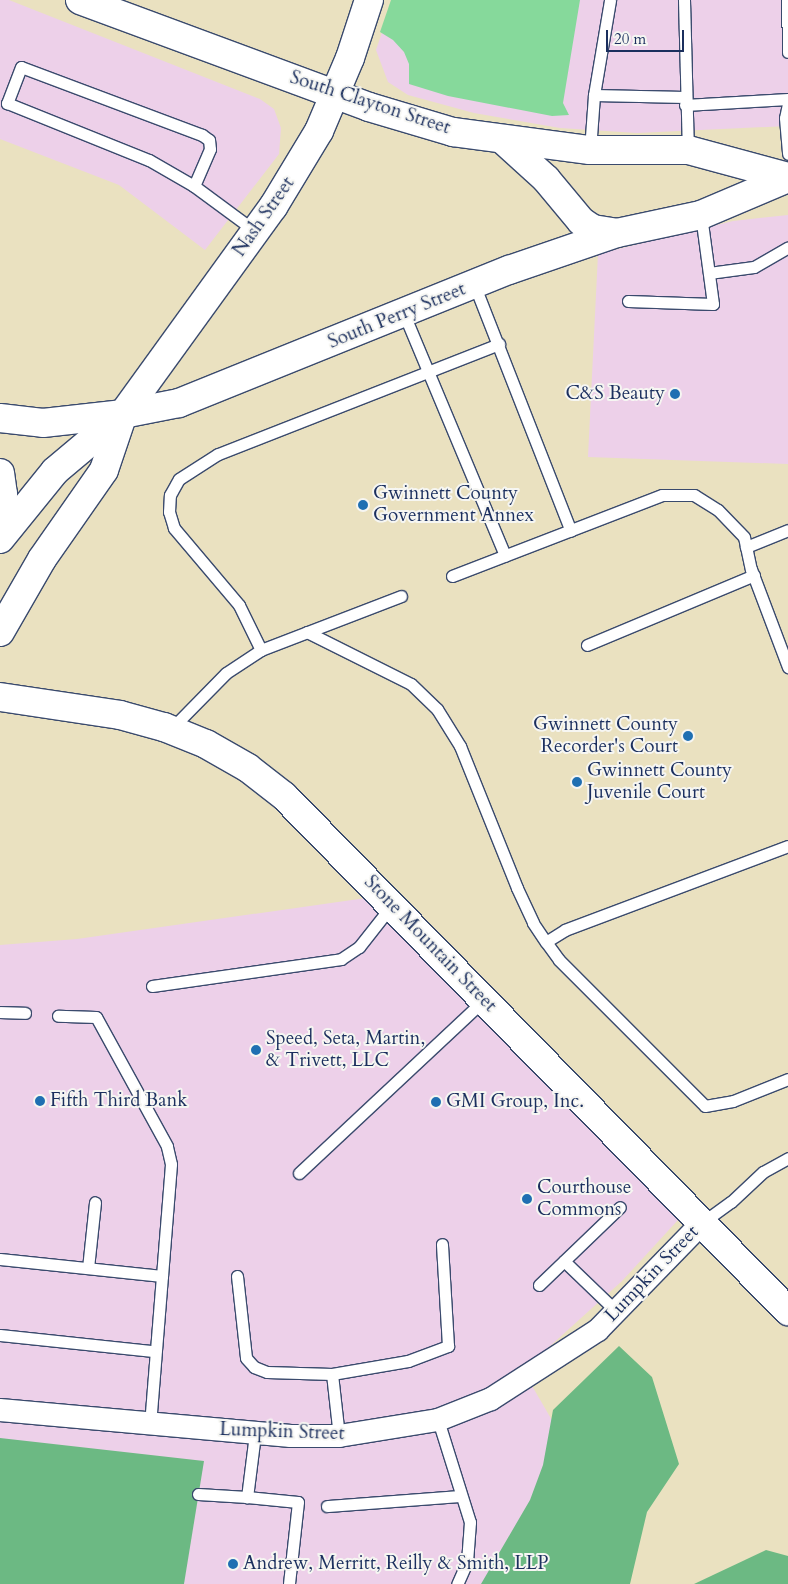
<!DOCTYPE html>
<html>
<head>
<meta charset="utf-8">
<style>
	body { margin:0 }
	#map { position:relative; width:788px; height:1584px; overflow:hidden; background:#eae1c0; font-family:Cardo,serif }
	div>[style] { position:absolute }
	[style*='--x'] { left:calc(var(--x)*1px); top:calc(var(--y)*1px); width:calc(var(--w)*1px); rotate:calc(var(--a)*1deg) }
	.built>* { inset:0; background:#edd0e9 }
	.green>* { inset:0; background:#86d99b }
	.forest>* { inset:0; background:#6cb983 }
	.roads { filter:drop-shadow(1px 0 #3a4a6d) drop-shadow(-1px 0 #3a4a6d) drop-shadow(0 1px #3a4a6d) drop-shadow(0 -1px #3a4a6d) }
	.lane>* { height:11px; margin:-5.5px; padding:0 5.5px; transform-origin:5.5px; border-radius:5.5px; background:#fff }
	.street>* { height:22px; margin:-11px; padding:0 11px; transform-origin:11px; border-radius:11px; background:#fff }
	.secondary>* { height:28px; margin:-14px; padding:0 14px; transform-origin:14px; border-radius:14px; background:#fff }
	.primary>* { height:28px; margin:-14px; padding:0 14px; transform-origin:14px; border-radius:14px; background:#fff }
	.dots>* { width:14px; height:14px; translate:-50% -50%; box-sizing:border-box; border:2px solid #f6f6f2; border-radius:50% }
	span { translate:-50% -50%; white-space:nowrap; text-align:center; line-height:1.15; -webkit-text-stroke:4px #f6f6f2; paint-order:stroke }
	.street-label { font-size:19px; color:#1b2f5e }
	.poi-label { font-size:19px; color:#1b2f5e }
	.right { translate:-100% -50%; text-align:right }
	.left { translate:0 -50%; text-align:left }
	.scale { position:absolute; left:606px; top:30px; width:78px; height:22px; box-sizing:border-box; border:2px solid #1b2f5e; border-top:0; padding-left:6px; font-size:15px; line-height:18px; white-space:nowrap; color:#1b2f5e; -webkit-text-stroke:4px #f6f6f2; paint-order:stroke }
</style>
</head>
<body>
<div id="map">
	<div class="built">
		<div style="clip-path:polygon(0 0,9px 0,260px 99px,274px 109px,281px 128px,279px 154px,205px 250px,119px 185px,0 139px)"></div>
		<div style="clip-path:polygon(393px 0,788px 0,788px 126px,637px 133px,560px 128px,474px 113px,408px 95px,388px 82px,376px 50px)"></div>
		<div style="clip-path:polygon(788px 215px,788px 464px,588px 457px,598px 254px,733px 221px)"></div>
		<div style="clip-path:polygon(366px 898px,678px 1220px,622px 1281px,539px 1356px,521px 1367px,606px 1513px,563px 1584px,0 1584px,0 945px,77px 939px)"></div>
	</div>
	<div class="green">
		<div style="clip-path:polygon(391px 0,580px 0,563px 103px,569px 115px,552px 116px,448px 96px,409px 84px,409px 64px,404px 52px,393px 40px,380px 32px)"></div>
	</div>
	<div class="forest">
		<div style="clip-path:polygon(619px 1346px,652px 1377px,679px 1464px,647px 1512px,630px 1584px,481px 1584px,530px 1500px,543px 1465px,553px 1410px)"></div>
		<div style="clip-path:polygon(0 1438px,204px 1461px,184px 1584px,0 1584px)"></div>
		<div style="clip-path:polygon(766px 1550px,788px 1556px,788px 1584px,694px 1584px)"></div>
	</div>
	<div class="roads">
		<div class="lane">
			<div style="--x:684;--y:0;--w:150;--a:88.5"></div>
			<div style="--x:787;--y:0;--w:52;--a:88.9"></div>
			<div style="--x:594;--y:95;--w:91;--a:1.3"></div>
			<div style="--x:788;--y:104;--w:14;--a:102"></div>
			<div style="--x:785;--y:118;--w:36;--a:85"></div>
			<div style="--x:685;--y:105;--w:103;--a:-3.3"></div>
			<div style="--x:590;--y:150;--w:55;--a:-85.8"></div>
			<div style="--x:594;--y:95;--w:96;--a:-80.4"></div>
			<div style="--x:194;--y:186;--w:40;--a:-66.6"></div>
			<div style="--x:210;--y:149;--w:9;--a:-96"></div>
			<div style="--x:209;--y:140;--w:9;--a:-144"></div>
			<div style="--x:202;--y:135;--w:193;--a:-159.4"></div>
			<div style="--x:21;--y:67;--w:39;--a:111"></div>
			<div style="--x:7;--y:103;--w:153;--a:21.9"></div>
			<div style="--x:149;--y:160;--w:52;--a:30"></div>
			<div style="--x:194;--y:186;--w:76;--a:36.4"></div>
			<div style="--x:709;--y:273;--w:45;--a:-7.6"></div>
			<div style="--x:754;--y:267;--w:39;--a:-30"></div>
			<div style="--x:474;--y:284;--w:265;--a:68.6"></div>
			<div style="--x:628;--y:301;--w:85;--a:2"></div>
			<div style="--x:713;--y:304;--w:90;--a:-97.7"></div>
			<div style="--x:404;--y:314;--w:262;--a:67.3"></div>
			<div style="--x:746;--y:547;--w:45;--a:-22"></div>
			<div style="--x:452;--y:576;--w:225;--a:-21.1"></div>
			<div style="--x:662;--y:495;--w:32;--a:0"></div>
			<div style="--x:694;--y:495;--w:28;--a:32"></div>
			<div style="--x:718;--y:510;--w:37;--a:46"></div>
			<div style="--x:744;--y:537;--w:33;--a:78"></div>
			<div style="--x:751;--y:569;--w:105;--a:69.3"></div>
			<div style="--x:307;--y:632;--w:116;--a:26.6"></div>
			<div style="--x:411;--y:684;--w:36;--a:44"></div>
			<div style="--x:437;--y:709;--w:44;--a:58.1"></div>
			<div style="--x:460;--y:746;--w:153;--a:68.1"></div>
			<div style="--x:517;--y:888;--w:38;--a:65"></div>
			<div style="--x:533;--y:923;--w:23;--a:56"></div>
			<div style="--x:587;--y:645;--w:181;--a:-22.7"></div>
			<div style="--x:261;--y:650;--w:50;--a:-116.1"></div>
			<div style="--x:239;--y:605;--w:101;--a:-130.2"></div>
			<div style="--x:174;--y:528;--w:17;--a:-107"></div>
			<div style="--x:169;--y:512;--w:17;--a:-87"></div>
			<div style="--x:170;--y:495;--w:18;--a:-61"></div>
			<div style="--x:179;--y:479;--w:46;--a:-32.7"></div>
			<div style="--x:218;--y:454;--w:302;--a:-21.4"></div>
			<div style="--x:171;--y:729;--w:78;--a:-45.5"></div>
			<div style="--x:226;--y:673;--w:42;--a:-33.3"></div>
			<div style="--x:261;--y:650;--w:150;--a:-21.1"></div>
			<div style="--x:788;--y:846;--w:238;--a:159.4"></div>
			<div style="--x:565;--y:930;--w:22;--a:148"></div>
			<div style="--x:546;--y:942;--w:22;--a:54"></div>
			<div style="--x:559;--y:960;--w:206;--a:45"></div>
			<div style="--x:705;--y:1106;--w:28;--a:-10"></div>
			<div style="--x:733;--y:1101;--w:59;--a:-21.8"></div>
			<div style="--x:152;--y:986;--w:191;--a:-8.1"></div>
			<div style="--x:341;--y:959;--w:22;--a:-34"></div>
			<div style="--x:359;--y:947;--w:53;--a:-51.8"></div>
			<div style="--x:0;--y:1012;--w:25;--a:2"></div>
			<div style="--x:299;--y:1173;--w:253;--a:-43.1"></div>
			<div style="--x:703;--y:1222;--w:34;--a:-36"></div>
			<div style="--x:731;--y:1202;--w:44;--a:-43.2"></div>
			<div style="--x:763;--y:1172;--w:29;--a:-29"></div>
			<div style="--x:0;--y:1259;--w:163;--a:6"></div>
			<div style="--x:162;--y:1276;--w:112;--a:-85.4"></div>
			<div style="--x:171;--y:1164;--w:18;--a:-103"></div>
			<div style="--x:167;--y:1146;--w:147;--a:-118.8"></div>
			<div style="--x:96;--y:1017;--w:38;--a:-178"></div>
			<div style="--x:564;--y:1261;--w:74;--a:43.9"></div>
			<div style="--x:88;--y:1268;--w:66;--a:-83.9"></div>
			<div style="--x:237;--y:1276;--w:82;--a:83.7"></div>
			<div style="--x:246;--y:1358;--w:12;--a:48"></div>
			<div style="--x:254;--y:1367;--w:14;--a:21"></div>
			<div style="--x:267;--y:1372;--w:65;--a:1.8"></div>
			<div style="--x:332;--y:1374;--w:62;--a:83.6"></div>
			<div style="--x:539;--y:1285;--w:112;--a:-43.9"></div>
			<div style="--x:0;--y:1335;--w:154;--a:6"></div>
			<div style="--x:332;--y:1374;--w:77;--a:-9.7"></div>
			<div style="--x:408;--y:1361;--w:43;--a:-20.6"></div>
			<div style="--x:448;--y:1346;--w:102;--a:-93.4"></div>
			<div style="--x:438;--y:1420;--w:107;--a:72.6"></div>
			<div style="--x:470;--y:1522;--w:40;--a:94.3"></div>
			<div style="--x:467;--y:1562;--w:24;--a:114"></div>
			<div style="--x:150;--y:1425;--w:149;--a:-85.4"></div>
			<div style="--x:255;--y:1434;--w:64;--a:97.2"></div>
			<div style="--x:247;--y:1497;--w:51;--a:5.6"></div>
			<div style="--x:298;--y:1502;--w:82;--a:96.3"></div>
			<div style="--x:198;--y:1494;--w:49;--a:3.5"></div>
			<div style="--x:327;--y:1506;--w:134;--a:-4.3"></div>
		</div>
		<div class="street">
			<div style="--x:0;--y:1410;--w:292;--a:5.1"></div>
			<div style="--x:291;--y:1436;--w:48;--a:0"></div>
			<div style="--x:339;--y:1436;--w:100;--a:-9.2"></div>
			<div style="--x:438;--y:1420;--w:57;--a:-21.6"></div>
			<div style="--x:491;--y:1399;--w:127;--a:-32.8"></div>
			<div style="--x:598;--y:1330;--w:151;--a:-45.8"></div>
		</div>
		<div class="secondary">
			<div style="--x:0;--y:539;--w:87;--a:-51"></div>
			<div style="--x:55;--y:471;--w:89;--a:-40"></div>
			<div style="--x:0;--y:632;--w:84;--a:-60.1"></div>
			<div style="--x:42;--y:559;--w:108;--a:-55.1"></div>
			<div style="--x:104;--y:470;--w:59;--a:-71.3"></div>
			<div style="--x:123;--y:414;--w:256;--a:-54.1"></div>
			<div style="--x:273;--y:207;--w:89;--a:-58.8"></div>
			<div style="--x:319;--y:131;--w:79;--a:-67"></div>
			<div style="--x:350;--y:58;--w:61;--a:-71.9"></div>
			<div style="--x:0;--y:697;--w:121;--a:8.5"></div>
			<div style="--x:120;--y:715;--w:46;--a:15.3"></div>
			<div style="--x:164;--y:727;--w:45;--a:22"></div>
			<div style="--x:206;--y:744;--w:48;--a:29.7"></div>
			<div style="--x:248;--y:768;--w:46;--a:37.9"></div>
			<div style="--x:284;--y:796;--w:721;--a:45.62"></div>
		</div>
		<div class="primary">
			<div style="--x:80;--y:0;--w:308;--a:20.3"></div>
			<div style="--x:369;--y:107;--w:88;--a:16.6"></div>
			<div style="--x:453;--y:132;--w:138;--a:7.5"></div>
			<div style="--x:590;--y:150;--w:98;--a:0"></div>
			<div style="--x:688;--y:150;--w:104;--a:15.1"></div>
			<div style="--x:503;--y:140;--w:58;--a:42.2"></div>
			<div style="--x:546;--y:179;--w:55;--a:50.2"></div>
			<div style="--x:581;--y:221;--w:14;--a:34"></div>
			<div style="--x:593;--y:229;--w:24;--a:9"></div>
			<div style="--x:0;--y:418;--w:43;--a:6.6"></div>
			<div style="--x:43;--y:423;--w:81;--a:-6.4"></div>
			<div style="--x:123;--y:414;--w:57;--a:-11.1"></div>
			<div style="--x:179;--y:403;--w:356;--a:-22"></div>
			<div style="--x:509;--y:270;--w:114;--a:-18.9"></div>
			<div style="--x:617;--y:233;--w:86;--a:-12.1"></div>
			<div style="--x:701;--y:215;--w:95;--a:-23"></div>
			<div style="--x:0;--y:473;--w:21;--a:82"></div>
			<div style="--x:3;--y:494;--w:24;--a:97"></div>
		</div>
	</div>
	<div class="dots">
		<div style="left:675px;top:394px;background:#1f6fb2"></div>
		<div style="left:363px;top:505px;background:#1f6fb2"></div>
		<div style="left:688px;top:736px;background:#1f6fb2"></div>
		<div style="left:577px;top:782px;background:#1f6fb2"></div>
		<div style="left:256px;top:1050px;background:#1f6fb2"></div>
		<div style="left:40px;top:1101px;background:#1f6fb2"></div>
		<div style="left:436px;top:1102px;background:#1f6fb2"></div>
		<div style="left:527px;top:1199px;background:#1f6fb2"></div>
		<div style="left:233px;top:1564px;background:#1f6fb2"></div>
	</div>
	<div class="street-label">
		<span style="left:370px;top:103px;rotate:18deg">South Clayton Street</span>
		<span style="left:264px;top:217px;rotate:-55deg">Nash Street</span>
		<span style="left:397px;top:316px;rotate:-22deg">South Perry Street</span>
		<span style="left:430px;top:944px;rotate:46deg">Stone Mountain Street</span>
		<span style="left:652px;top:1274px;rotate:-46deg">Lumpkin Street</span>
		<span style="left:282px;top:1432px;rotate:2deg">Lumpkin Street</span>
	</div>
	<div class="poi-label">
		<span class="right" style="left:665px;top:394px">C&amp;S Beauty</span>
		<span class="left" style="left:373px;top:505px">Gwinnett County<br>Government Annex</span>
		<span class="right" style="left:678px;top:736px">Gwinnett County<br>Recorder's Court</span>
		<span class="left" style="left:587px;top:782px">Gwinnett County<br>Juvenile Court</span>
		<span class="left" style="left:266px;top:1050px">Speed, Seta, Martin,<br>&amp; Trivett, LLC</span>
		<span class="left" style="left:50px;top:1101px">Fifth Third Bank</span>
		<span class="left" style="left:446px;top:1102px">GMI Group, Inc.</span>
		<span class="left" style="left:537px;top:1199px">Courthouse<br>Commons</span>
		<span class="left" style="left:243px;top:1564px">Andrew, Merritt, Reilly &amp; Smith, LLP</span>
	</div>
	<div class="scale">20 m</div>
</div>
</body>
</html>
